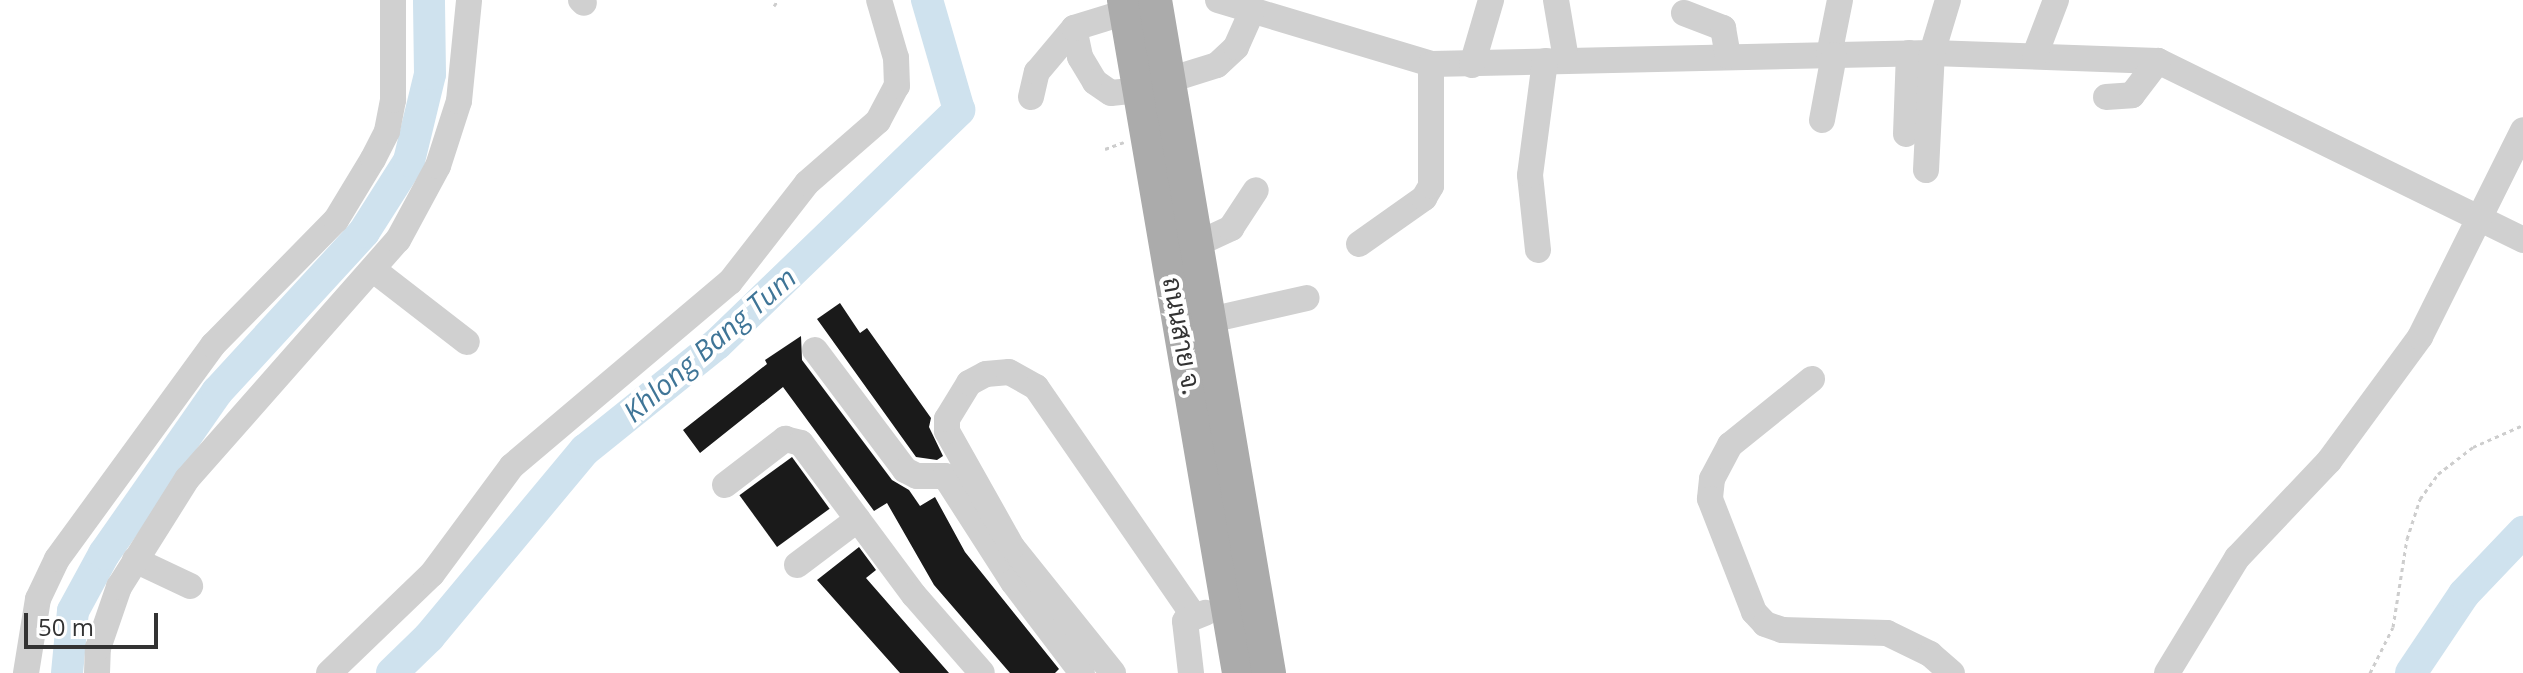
<!DOCTYPE html>
<html>
<head>
<meta charset="utf-8">
<style>
	body { margin:0 }
	#map { position:relative; width:2523px; height:673px; overflow:hidden; background:#fff; font-family:"Open Sans",Sarabun,sans-serif }
	div>[style] { position:absolute }
	[style*='--x'] { left:calc(var(--x)*1px); top:calc(var(--y)*1px); width:calc(var(--w)*1px); rotate:calc(var(--a)*1deg) }
	.river>* { height:32px; margin:-16px; padding:0 16px; transform-origin:16px; border-radius:16px; background:#cfe2ee }
	.building>* { inset:0; background:#1a1a1a; transform-origin:0 0 }
	.path>* { height:3px; margin-top:-1.5px; transform-origin:0; background:repeating-linear-gradient(90deg,#cdcdcd 0 4px,transparent 0 8px) }
	.minor>* { height:26px; margin:-13px; padding:0 13px; transform-origin:13px; border-radius:13px; background:#d0d0d0 }
	.major>* { height:34px; margin:-17px; padding:0 17px; transform-origin:17px; border-radius:17px; background:#ababab }
	span { translate:-50% -50%; white-space:nowrap; text-align:center; line-height:1.15; -webkit-text-stroke:8px #fff; paint-order:stroke }
	.street-label { font-size:26px; color:#333 }
	.water-label { font-size:28px; color:#3f7597; font-style:italic }
	.scale { position:absolute; left:24px; top:613px; width:134px; height:36px; box-sizing:border-box; border:4px solid #333; border-top:0; padding-left:10px; font-size:24px; line-height:28px; white-space:nowrap; color:#333; -webkit-text-stroke:6px #fff; paint-order:stroke }
</style>
</head>
<body>
<div id="map">
	<div class="river">
		<div style="--x:67;--y:673;--w:62;--a:-84.5"></div>
		<div style="--x:73;--y:611;--w:65;--a:-61.5"></div>
		<div style="--x:104;--y:554;--w:198;--a:-55.1"></div>
		<div style="--x:217;--y:392;--w:217;--a:-47.4"></div>
		<div style="--x:364;--y:232;--w:84;--a:-57.6"></div>
		<div style="--x:409;--y:161;--w:89;--a:-76.4"></div>
		<div style="--x:430;--y:74;--w:74;--a:-90.8"></div>
		<div style="--x:392;--y:673;--w:52;--a:-44.2"></div>
		<div style="--x:429;--y:637;--w:244;--a:-50.2"></div>
		<div style="--x:585;--y:450;--w:169;--a:-38.8"></div>
		<div style="--x:717;--y:344;--w:337;--a:-44"></div>
		<div style="--x:959;--y:110;--w:115;--a:-106.2"></div>
		<div style="--x:2411;--y:673;--w:95;--a:-56.1"></div>
		<div style="--x:2464;--y:594;--w:86;--a:-46.4"></div>
	</div>
	<div class="building">
		<div style="clip-path:polygon(840px 303px,860px 333px,867px 328px,931px 418px,929px 427px,943px 456px,937px 460px,916px 457px,817px 319px)"></div>
		<div style="clip-path:polygon(801px 336px,802px 360px,892px 480px,909px 490px,920px 506px,935px 497px,965px 552px,1059px 669px,1055px 673px,1010px 673px,934px 585px,887px 503px,874px 511px,783px 387px,700px 453px,683px 430px,767px 364px,765px 360px)"></div>
		<div style="left:792px;top:457px;width:64px;height:65px;rotate:54deg"></div>
		<div style="clip-path:polygon(859px 547px,876px 570px,866px 578px,949px 673px,900px 673px,817px 580px)"></div>
	</div>
	<div class="path">
		<div style="--x:774;--y:6;--w:7;--a:-56"></div>
		<div style="--x:1105;--y:149;--w:20;--a:-20"></div>
		<div style="--x:2370;--y:673;--w:51;--a:-63.4"></div>
		<div style="--x:2393;--y:627;--w:89;--a:-81"></div>
		<div style="--x:2407;--y:539;--w:42;--a:-72"></div>
		<div style="--x:2420;--y:499;--w:31;--a:-54"></div>
		<div style="--x:2438;--y:474;--w:44;--a:-37.6"></div>
		<div style="--x:2473;--y:447;--w:55;--a:-23.7"></div>
	</div>
	<div class="minor">
		<div style="--x:581;--y:0;--w:4;--a:45"></div>
		<div style="--x:1218;--y:0;--w:222;--a:16.7"></div>
		<div style="--x:1431;--y:64;--w:501;--a:-1.26"></div>
		<div style="--x:1932;--y:53;--w:226;--a:2"></div>
		<div style="--x:2158;--y:61;--w:407;--a:26.1"></div>
		<div style="--x:1556;--y:0;--w:60;--a:80.4"></div>
		<div style="--x:1684;--y:13;--w:42;--a:21"></div>
		<div style="--x:1723;--y:28;--w:28;--a:80"></div>
		<div style="--x:1074;--y:28;--w:30;--a:78"></div>
		<div style="--x:1080;--y:57;--w:29;--a:59"></div>
		<div style="--x:1095;--y:82;--w:19;--a:35"></div>
		<div style="--x:1111;--y:93;--w:28;--a:-6"></div>
		<div style="--x:1829;--y:55;--w:56;--a:-78.7"></div>
		<div style="--x:2035;--y:55;--w:59;--a:-69.1"></div>
		<div style="--x:1472;--y:65;--w:68;--a:-73.7"></div>
		<div style="--x:1169;--y:80;--w:50;--a:-17.4"></div>
		<div style="--x:1217;--y:65;--w:26;--a:-43"></div>
		<div style="--x:1236;--y:47;--w:37;--a:-66"></div>
		<div style="--x:1031;--y:97;--w:26;--a:-77"></div>
		<div style="--x:1037;--y:72;--w:57;--a:-49.9"></div>
		<div style="--x:1074;--y:28;--w:54;--a:-17.1"></div>
		<div style="--x:2106;--y:97;--w:26;--a:-4"></div>
		<div style="--x:2132;--y:95;--w:43;--a:-52.6"></div>
		<div style="--x:1822;--y:120;--w:66;--a:-79.5"></div>
		<div style="--x:1906;--y:134;--w:81;--a:-87.9"></div>
		<div style="--x:1926;--y:170;--w:117;--a:-87.1"></div>
		<div style="--x:1932;--y:53;--w:55;--a:-73.2"></div>
		<div style="--x:1197;--y:244;--w:38;--a:-25"></div>
		<div style="--x:1231;--y:228;--w:45;--a:-56.7"></div>
		<div style="--x:1359;--y:244;--w:80;--a:-35.3"></div>
		<div style="--x:1424;--y:198;--w:14;--a:-60"></div>
		<div style="--x:1431;--y:186;--w:122;--a:-90"></div>
		<div style="--x:1538;--y:250;--w:75;--a:-96.1"></div>
		<div style="--x:1530;--y:175;--w:115;--a:-82.5"></div>
		<div style="--x:375;--y:271;--w:116;--a:37.7"></div>
		<div style="--x:1210;--y:320;--w:99;--a:-12.8"></div>
		<div style="--x:815;--y:350;--w:150;--a:53.1"></div>
		<div style="--x:905;--y:470;--w:13;--a:27"></div>
		<div style="--x:917;--y:476;--w:28;--a:0"></div>
		<div style="--x:945;--y:476;--w:126;--a:57.3"></div>
		<div style="--x:1013;--y:582;--w:114;--a:52.8"></div>
		<div style="--x:1812;--y:379;--w:105;--a:141.2"></div>
		<div style="--x:1730;--y:445;--w:38;--a:118"></div>
		<div style="--x:1712;--y:479;--w:20;--a:96"></div>
		<div style="--x:1710;--y:499;--w:121;--a:68.7"></div>
		<div style="--x:1754;--y:612;--w:16;--a:47"></div>
		<div style="--x:1765;--y:624;--w:18;--a:19"></div>
		<div style="--x:1782;--y:630;--w:105;--a:1.6"></div>
		<div style="--x:1887;--y:633;--w:48;--a:26"></div>
		<div style="--x:1930;--y:654;--w:29;--a:41"></div>
		<div style="--x:725;--y:485;--w:76;--a:-37.5"></div>
		<div style="--x:785;--y:439;--w:16;--a:14"></div>
		<div style="--x:801;--y:443;--w:189;--a:53.4"></div>
		<div style="--x:914;--y:595;--w:103;--a:48.9"></div>
		<div style="--x:135;--y:560;--w:61;--a:25.3"></div>
		<div style="--x:797;--y:565;--w:76;--a:-37"></div>
		<div style="--x:26;--y:673;--w:75;--a:-80.8"></div>
		<div style="--x:38;--y:599;--w:44;--a:-64.6"></div>
		<div style="--x:57;--y:559;--w:265;--a:-53.9"></div>
		<div style="--x:213;--y:345;--w:175;--a:-45.5"></div>
		<div style="--x:336;--y:220;--w:71;--a:-58.8"></div>
		<div style="--x:373;--y:159;--w:31;--a:-63"></div>
		<div style="--x:387;--y:131;--w:32;--a:-79"></div>
		<div style="--x:393;--y:100;--w:100;--a:-90"></div>
		<div style="--x:97;--y:673;--w:25;--a:-88"></div>
		<div style="--x:98;--y:648;--w:65;--a:-71"></div>
		<div style="--x:119;--y:587;--w:128;--a:-57.8"></div>
		<div style="--x:187;--y:479;--w:319;--a:-48.6"></div>
		<div style="--x:398;--y:240;--w:84;--a:-61.6"></div>
		<div style="--x:438;--y:166;--w:68;--a:-72.1"></div>
		<div style="--x:459;--y:101;--w:101;--a:-84.3"></div>
		<div style="--x:329;--y:673;--w:143;--a:-43.9"></div>
		<div style="--x:432;--y:574;--w:134;--a:-53.5"></div>
		<div style="--x:512;--y:466;--w:285;--a:-40.2"></div>
		<div style="--x:730;--y:282;--w:125;--a:-52.1"></div>
		<div style="--x:807;--y:183;--w:94;--a:-41.1"></div>
		<div style="--x:878;--y:121;--w:40;--a:-62"></div>
		<div style="--x:897;--y:86;--w:28;--a:-92"></div>
		<div style="--x:896;--y:58;--w:60;--a:-106.3"></div>
		<div style="--x:1113;--y:673;--w:161;--a:-128.7"></div>
		<div style="--x:1012;--y:547;--w:133;--a:-119.3"></div>
		<div style="--x:947;--y:431;--w:12;--a:-90"></div>
		<div style="--x:947;--y:419;--w:42;--a:-58.6"></div>
		<div style="--x:969;--y:383;--w:19;--a:-28"></div>
		<div style="--x:986;--y:374;--w:23;--a:-5"></div>
		<div style="--x:1009;--y:372;--w:31;--a:29"></div>
		<div style="--x:1036;--y:387;--w:277;--a:55.4"></div>
		<div style="--x:1191;--y:673;--w:52;--a:-96.6"></div>
		<div style="--x:1185;--y:621;--w:22;--a:-22"></div>
		<div style="--x:2167;--y:673;--w:135;--a:-58.7"></div>
		<div style="--x:2237;--y:558;--w:134;--a:-46.5"></div>
		<div style="--x:2329;--y:461;--w:154;--a:-53.7"></div>
		<div style="--x:2420;--y:337;--w:231;--a:-63.5"></div>
	</div>
	<div class="major">
		<div style="--x:1124;--y:0;--w:683;--a:80.3"></div>
		<div style="--x:1155;--y:0;--w:683;--a:80.39"></div>
	</div>
	<div class="street-label">
		<span style="left:1182px;top:336px;rotate:80deg">ถนนสาย จ.</span>
	</div>
	<div class="water-label">
		<span style="left:709px;top:344px;rotate:-41deg">Khlong Bang Tum</span>
	</div>
	<div class="scale">50 m</div>
</div>
</body>
</html>
